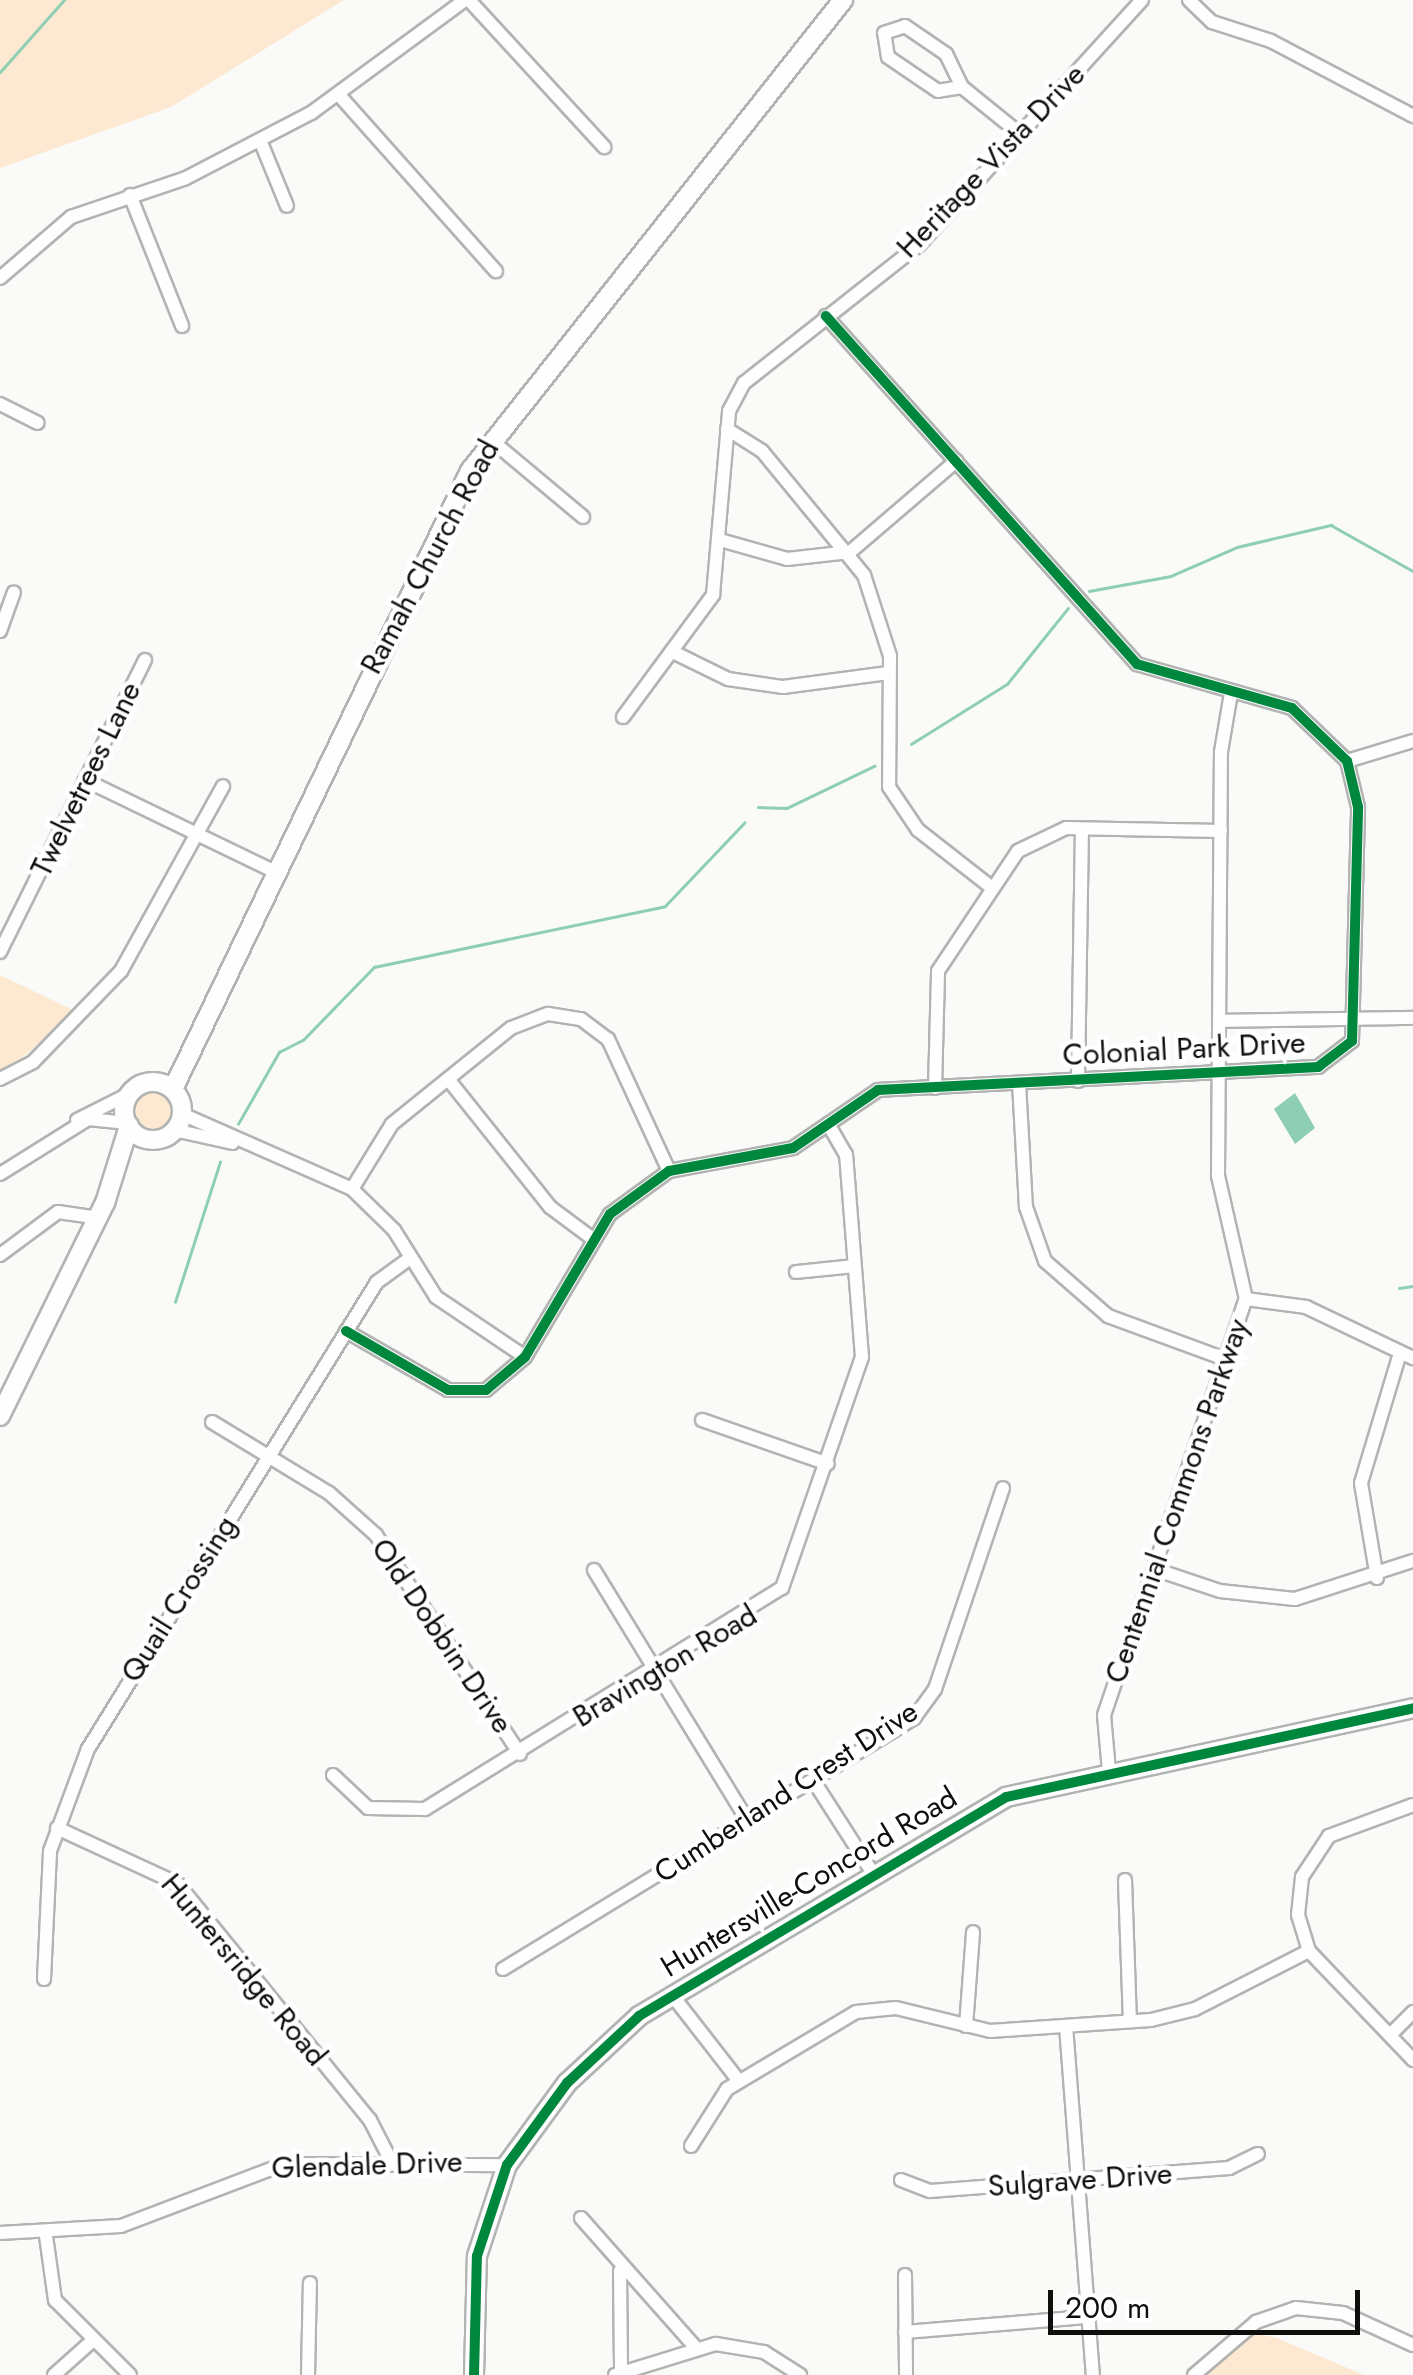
<!DOCTYPE html>
<html>
<head>
<meta charset="utf-8">
<style>
	body { margin:0 }
	#map { position:relative; width:1413px; height:2375px; overflow:hidden; background:#fafbf9; font-family:Jost,sans-serif }
	div>[style] { position:absolute }
	[style*='--x'] { left:calc(var(--x)*1px); top:calc(var(--y)*1px); width:calc(var(--w)*1px); rotate:calc(var(--a)*1deg) }
	.green>* { inset:0; background:#fde9d1 }
	.round { border-radius:50% }
	.water>* { inset:0; background:#8eceb4 }
	.stream>* { height:2.5px; margin:-1.25px; padding:0 1.25px; transform-origin:1.25px; border-radius:1.25px; background:#8eceb4 }
	.roads { filter:drop-shadow(2px 0 #b2b4b2) drop-shadow(-2px 0 #b2b4b2) drop-shadow(0 2px #b2b4b2) drop-shadow(0 -2px #b2b4b2) }
	.street>* { height:12px; margin:-6px; padding:0 6px; transform-origin:6px; border-radius:6px; background:#fefefe }
	.secondary>* { height:18px; margin:-9px; padding:0 9px; transform-origin:9px; border-radius:9px; background:#fefefe }
	.secondary>.ring { margin:-9px; padding:0; box-sizing:content-box; background:none; border:18px solid #fefefe; border-radius:50% }
	.cycleway>* { height:10px; margin:-5px; padding:0 5px; transform-origin:5px; border-radius:5px; background:#00873e }
	span { translate:-50% -50%; white-space:nowrap; text-align:center; line-height:1.15; -webkit-text-stroke:9px #fff; paint-order:stroke }
	.street-label { font-size:30px; color:#0e0e0c }
	.scale { position:absolute; left:1048px; top:2290px; width:312px; height:45px; box-sizing:border-box; border:5px solid #0e0e0c; border-top:0; padding-left:12px; font-size:30px; line-height:35px; white-space:nowrap; color:#0e0e0c; -webkit-text-stroke:8px #fff; paint-order:stroke }
</style>
</head>
<body>
<div id="map">
	<div class="green">
		<div style="clip-path:polygon(0 0,344px 0,171px 107px,0 168px)"></div>
		<div style="clip-path:polygon(0 975px,77px 1012px,0 1076px)"></div>
		<div class="round" style="left:124px;top:1081px;width:58px;height:58px"></div>
		<div style="clip-path:polygon(1253px 2333px,1277px 2338px,1364px 2375px,1206px 2375px)"></div>
	</div>
	<div class="water">
		<div style="clip-path:polygon(1295px 1093px,1315px 1128px,1295px 1144px,1274px 1109px)"></div>
	</div>
	<div class="stream">
		<div style="--x:0;--y:72;--w:96;--a:-48.4"></div>
		<div style="--x:1089;--y:591;--w:83;--a:-10.4"></div>
		<div style="--x:1171;--y:576;--w:72;--a:-23.7"></div>
		<div style="--x:1237;--y:547;--w:97;--a:-13.2"></div>
		<div style="--x:1331;--y:525;--w:94;--a:29.3"></div>
		<div style="--x:911;--y:744;--w:113;--a:-32"></div>
		<div style="--x:1007;--y:684;--w:97;--a:-51.2"></div>
		<div style="--x:758;--y:807;--w:29;--a:2"></div>
		<div style="--x:787;--y:808;--w:97;--a:-25.8"></div>
		<div style="--x:238;--y:1124;--w:83;--a:-60.3"></div>
		<div style="--x:279;--y:1052;--w:27;--a:-27"></div>
		<div style="--x:303;--y:1040;--w:102;--a:-45.8"></div>
		<div style="--x:374;--y:967;--w:297;--a:-11.8"></div>
		<div style="--x:665;--y:906;--w:115;--a:-46.4"></div>
		<div style="--x:1399;--y:1288;--w:14;--a:-8"></div>
		<div style="--x:175;--y:1302;--w:147;--a:-72.2"></div>
	</div>
	<div class="roads">
		<div class="street">
			<div style="--x:469;--y:0;--w:200;--a:47.4"></div>
			<div style="--x:1189;--y:0;--w:32;--a:44"></div>
			<div style="--x:1212;--y:22;--w:62;--a:17.9"></div>
			<div style="--x:1271;--y:41;--w:161;--a:27.8"></div>
			<div style="--x:962;--y:87;--w:24;--a:171"></div>
			<div style="--x:938;--y:91;--w:60;--a:-145.8"></div>
			<div style="--x:888;--y:57;--w:24;--a:-99"></div>
			<div style="--x:884;--y:33;--w:22;--a:-18"></div>
			<div style="--x:905;--y:26;--w:50;--a:34.3"></div>
			<div style="--x:946;--y:54;--w:37;--a:64"></div>
			<div style="--x:962;--y:87;--w:73;--a:38.9"></div>
			<div style="--x:339;--y:95;--w:236;--a:48.3"></div>
			<div style="--x:260;--y:140;--w:71;--a:67.8"></div>
			<div style="--x:130;--y:195;--w:141;--a:68.3"></div>
			<div style="--x:0;--y:278;--w:94;--a:-40.7"></div>
			<div style="--x:71;--y:217;--w:121;--a:-18.7"></div>
			<div style="--x:186;--y:178;--w:141;--a:-27.5"></div>
			<div style="--x:311;--y:113;--w:191;--a:-36.3"></div>
			<div style="--x:0;--y:404;--w:42;--a:26.6"></div>
			<div style="--x:727;--y:429;--w:41;--a:32.2"></div>
			<div style="--x:762;--y:451;--w:161;--a:50.6"></div>
			<div style="--x:864;--y:575;--w:85;--a:72.2"></div>
			<div style="--x:890;--y:656;--w:131;--a:90.4"></div>
			<div style="--x:889;--y:787;--w:52;--a:56"></div>
			<div style="--x:918;--y:830;--w:93;--a:38"></div>
			<div style="--x:491;--y:440;--w:120;--a:39.9"></div>
			<div style="--x:720;--y:540;--w:70;--a:15.8"></div>
			<div style="--x:787;--y:559;--w:63;--a:-6.3"></div>
			<div style="--x:850;--y:552;--w:140;--a:-40.6"></div>
			<div style="--x:0;--y:631;--w:41;--a:-70.3"></div>
			<div style="--x:673;--y:652;--w:61;--a:26.1"></div>
			<div style="--x:728;--y:679;--w:56;--a:8.3"></div>
			<div style="--x:783;--y:687;--w:106;--a:-7.6"></div>
			<div style="--x:623;--y:717;--w:152;--a:-53.6"></div>
			<div style="--x:713;--y:595;--w:185;--a:-85"></div>
			<div style="--x:729;--y:411;--w:32;--a:-62"></div>
			<div style="--x:744;--y:383;--w:223;--a:-38.3"></div>
			<div style="--x:919;--y:245;--w:331;--a:-47.7"></div>
			<div style="--x:1347;--y:761;--w:69;--a:-16.9"></div>
			<div style="--x:85;--y:780;--w:207;--a:25.8"></div>
			<div style="--x:0;--y:952;--w:326;--a:-63.6"></div>
			<div style="--x:1219;--y:1021;--w:194;--a:-0.9"></div>
			<div style="--x:0;--y:1079;--w:37;--a:-27"></div>
			<div style="--x:33;--y:1062;--w:127;--a:-46"></div>
			<div style="--x:121;--y:971;--w:211;--a:-61.1"></div>
			<div style="--x:448;--y:1079;--w:164;--a:51.4"></div>
			<div style="--x:550;--y:1207;--w:54;--a:36.7"></div>
			<div style="--x:1078;--y:1081;--w:252;--a:-89.1"></div>
			<div style="--x:1019;--y:1083;--w:124;--a:86.8"></div>
			<div style="--x:1026;--y:1207;--w:57;--a:70.6"></div>
			<div style="--x:1045;--y:1261;--w:84;--a:41.1"></div>
			<div style="--x:1108;--y:1316;--w:125;--a:20.2"></div>
			<div style="--x:935;--y:1088;--w:117;--a:-88.5"></div>
			<div style="--x:938;--y:971;--w:144;--a:-56.3"></div>
			<div style="--x:1018;--y:851;--w:53;--a:-25.6"></div>
			<div style="--x:1066;--y:828;--w:155;--a:1.1"></div>
			<div style="--x:182;--y:1114;--w:186;--a:23.8"></div>
			<div style="--x:352;--y:1189;--w:59;--a:44.3"></div>
			<div style="--x:394;--y:1230;--w:79;--a:57.9"></div>
			<div style="--x:436;--y:1297;--w:107;--a:34"></div>
			<div style="--x:77;--y:1120;--w:60;--a:-26.6"></div>
			<div style="--x:174;--y:1130;--w:60;--a:12.4"></div>
			<div style="--x:0;--y:1174;--w:104;--a:-32"></div>
			<div style="--x:88;--y:1119;--w:40;--a:5.7"></div>
			<div style="--x:352;--y:1189;--w:76;--a:-58.4"></div>
			<div style="--x:392;--y:1124;--w:153;--a:-38.9"></div>
			<div style="--x:511;--y:1028;--w:40;--a:-21"></div>
			<div style="--x:548;--y:1014;--w:33;--a:9"></div>
			<div style="--x:581;--y:1019;--w:34;--a:37"></div>
			<div style="--x:608;--y:1039;--w:145;--a:65.2"></div>
			<div style="--x:0;--y:1255;--w:72;--a:-36.6"></div>
			<div style="--x:58;--y:1212;--w:41;--a:8.3"></div>
			<div style="--x:796;--y:1272;--w:58;--a:-5.9"></div>
			<div style="--x:1246;--y:1299;--w:61;--a:7.6"></div>
			<div style="--x:1306;--y:1307;--w:119;--a:25.5"></div>
			<div style="--x:346;--y:1331;--w:118;--a:30"></div>
			<div style="--x:448;--y:1390;--w:38;--a:0"></div>
			<div style="--x:486;--y:1390;--w:51;--a:-40.2"></div>
			<div style="--x:525;--y:1357;--w:166;--a:-59.3"></div>
			<div style="--x:610;--y:1214;--w:73;--a:-36.1"></div>
			<div style="--x:669;--y:1171;--w:126;--a:-10.5"></div>
			<div style="--x:793;--y:1148;--w:103;--a:-34.3"></div>
			<div style="--x:878;--y:1090;--w:441;--a:-3"></div>
			<div style="--x:1318;--y:1067;--w:43;--a:-37.4"></div>
			<div style="--x:1352;--y:1041;--w:234;--a:-88.5"></div>
			<div style="--x:1358;--y:807;--w:47;--a:-103.4"></div>
			<div style="--x:1347;--y:761;--w:76;--a:-136.1"></div>
			<div style="--x:1292;--y:708;--w:161;--a:-164.2"></div>
			<div style="--x:1137;--y:664;--w:467;--a:-131.8"></div>
			<div style="--x:702;--y:1420;--w:133;--a:19.2"></div>
			<div style="--x:212;--y:1422;--w:137;--a:31.3"></div>
			<div style="--x:329;--y:1493;--w:63;--a:41.8"></div>
			<div style="--x:376;--y:1535;--w:262;--a:56.7"></div>
			<div style="--x:1154;--y:1569;--w:70;--a:18.4"></div>
			<div style="--x:1220;--y:1591;--w:75;--a:6.1"></div>
			<div style="--x:1295;--y:1599;--w:124;--a:-17.9"></div>
			<div style="--x:594;--y:1570;--w:294;--a:58.5"></div>
			<div style="--x:1377;--y:1578;--w:96;--a:-99.6"></div>
			<div style="--x:1361;--y:1483;--w:133;--a:-73.3"></div>
			<div style="--x:1109;--y:1771;--w:56;--a:-95.1"></div>
			<div style="--x:1104;--y:1715;--w:440;--a:-71.2"></div>
			<div style="--x:1246;--y:1299;--w:126;--a:-102.8"></div>
			<div style="--x:1218;--y:1176;--w:424;--a:-89.6"></div>
			<div style="--x:1221;--y:752;--w:60;--a:-80.4"></div>
			<div style="--x:333;--y:1775;--w:48;--a:43.3"></div>
			<div style="--x:368;--y:1808;--w:57;--a:1"></div>
			<div style="--x:425;--y:1809;--w:420;--a:-31.8"></div>
			<div style="--x:782;--y:1588;--w:244;--a:-70.9"></div>
			<div style="--x:862;--y:1357;--w:203;--a:-94.5"></div>
			<div style="--x:846;--y:1155;--w:36;--a:-120"></div>
			<div style="--x:813;--y:1780;--w:109;--a:57.3"></div>
			<div style="--x:1413;--y:1805;--w:90;--a:159.7"></div>
			<div style="--x:1329;--y:1836;--w:49;--a:123.4"></div>
			<div style="--x:1302;--y:1877;--w:38;--a:96"></div>
			<div style="--x:1298;--y:1915;--w:38;--a:73"></div>
			<div style="--x:1309;--y:1951;--w:151;--a:46.3"></div>
			<div style="--x:57;--y:1828;--w:133;--a:24.8"></div>
			<div style="--x:178;--y:1884;--w:304;--a:50.9"></div>
			<div style="--x:370;--y:2120;--w:46;--a:62.9"></div>
			<div style="--x:1125;--y:1880;--w:141;--a:88"></div>
			<div style="--x:503;--y:1969;--w:482;--a:-31.4"></div>
			<div style="--x:914;--y:1718;--w:36;--a:-54"></div>
			<div style="--x:935;--y:1689;--w:212;--a:-71.3"></div>
			<div style="--x:44;--y:1979;--w:128;--a:-87.3"></div>
			<div style="--x:50;--y:1851;--w:109;--a:-69.6"></div>
			<div style="--x:88;--y:1749;--w:549;--a:-58.25"></div>
			<div style="--x:377;--y:1282;--w:39;--a:-36"></div>
			<div style="--x:672;--y:1995;--w:109;--a:52.1"></div>
			<div style="--x:966;--y:2026;--w:94;--a:-85.7"></div>
			<div style="--x:1066;--y:2026;--w:350;--a:85.6"></div>
			<div style="--x:1390;--y:2035;--w:33;--a:-45"></div>
			<div style="--x:691;--y:2146;--w:67;--a:-57.7"></div>
			<div style="--x:727;--y:2089;--w:150;--a:-30.8"></div>
			<div style="--x:856;--y:2012;--w:40;--a:-5.7"></div>
			<div style="--x:896;--y:2008;--w:97;--a:13.7"></div>
			<div style="--x:990;--y:2031;--w:161;--a:-3.9"></div>
			<div style="--x:1151;--y:2020;--w:45;--a:-14"></div>
			<div style="--x:1195;--y:2009;--w:128;--a:-27"></div>
			<div style="--x:901;--y:2180;--w:31;--a:21"></div>
			<div style="--x:930;--y:2191;--w:300;--a:-4.4"></div>
			<div style="--x:1229;--y:2168;--w:32;--a:-26"></div>
			<div style="--x:581;--y:2218;--w:174;--a:48.5"></div>
			<div style="--x:0;--y:2233;--w:121;--a:-3.3"></div>
			<div style="--x:121;--y:2226;--w:174;--a:-20.8"></div>
			<div style="--x:284;--y:2164;--w:223;--a:0.3"></div>
			<div style="--x:46;--y:2236;--w:65;--a:82"></div>
			<div style="--x:55;--y:2300;--w:106;--a:45"></div>
			<div style="--x:620;--y:2271;--w:101;--a:89.4"></div>
			<div style="--x:905;--y:2275;--w:100;--a:89.4"></div>
			<div style="--x:905;--y:2332;--w:182;--a:-4.7"></div>
			<div style="--x:54;--y:2375;--w:51;--a:-41.8"></div>
			<div style="--x:308;--y:2375;--w:92;--a:-88.8"></div>
			<div style="--x:615;--y:2375;--w:106;--a:-17.1"></div>
			<div style="--x:716;--y:2344;--w:49;--a:9.5"></div>
			<div style="--x:764;--y:2352;--w:43;--a:32.6"></div>
			<div style="--x:1194;--y:2375;--w:82;--a:-40.5"></div>
			<div style="--x:1256;--y:2322;--w:42;--a:-19.3"></div>
			<div style="--x:1296;--y:2308;--w:47;--a:6.1"></div>
			<div style="--x:1343;--y:2313;--w:77;--a:24.6"></div>
		</div>
		<div class="secondary">
			<div class="ring" style="left:124px;top:1082px;width:40px;height:40px"></div>
			<div style="--x:173;--y:1089;--w:686;--a:-64.33"></div>
			<div style="--x:470;--y:471;--w:601;--a:-51.62"></div>
			<div style="--x:0;--y:1416;--w:237;--a:-63.8"></div>
			<div style="--x:105;--y:1203;--w:81;--a:-72.7"></div>
			<div style="--x:474;--y:2375;--w:119;--a:-88.6"></div>
			<div style="--x:477;--y:2256;--w:96;--a:-71.8"></div>
			<div style="--x:507;--y:2165;--w:102;--a:-53.8"></div>
			<div style="--x:567;--y:2083;--w:98;--a:-42.9"></div>
			<div style="--x:639;--y:2016;--w:427;--a:-30.8"></div>
			<div style="--x:1006;--y:1797;--w:417;--a:-12.3"></div>
		</div>
	</div>
	<div class="cycleway">
		<div style="--x:346;--y:1331;--w:118;--a:30"></div>
		<div style="--x:448;--y:1390;--w:38;--a:0"></div>
		<div style="--x:486;--y:1390;--w:51;--a:-40.2"></div>
		<div style="--x:525;--y:1357;--w:166;--a:-59.3"></div>
		<div style="--x:610;--y:1214;--w:73;--a:-36.1"></div>
		<div style="--x:669;--y:1171;--w:126;--a:-10.5"></div>
		<div style="--x:793;--y:1148;--w:103;--a:-34.3"></div>
		<div style="--x:878;--y:1090;--w:441;--a:-3"></div>
		<div style="--x:1318;--y:1067;--w:43;--a:-37.4"></div>
		<div style="--x:1352;--y:1041;--w:234;--a:-88.5"></div>
		<div style="--x:1358;--y:807;--w:47;--a:-103.4"></div>
		<div style="--x:1347;--y:761;--w:76;--a:-136.1"></div>
		<div style="--x:1292;--y:708;--w:161;--a:-164.2"></div>
		<div style="--x:1137;--y:664;--w:467;--a:-131.8"></div>
		<div style="--x:474;--y:2375;--w:119;--a:-88.6"></div>
		<div style="--x:477;--y:2256;--w:96;--a:-71.8"></div>
		<div style="--x:507;--y:2165;--w:102;--a:-53.8"></div>
		<div style="--x:567;--y:2083;--w:98;--a:-42.9"></div>
		<div style="--x:639;--y:2016;--w:427;--a:-30.8"></div>
		<div style="--x:1006;--y:1797;--w:417;--a:-12.3"></div>
	</div>
	<div class="street-label">
		<span style="left:991px;top:161px;rotate:-46deg">Heritage Vista Drive</span>
		<span style="left:430px;top:557px;rotate:-62deg">Ramah Church Road</span>
		<span style="left:86px;top:779px;rotate:-64deg">Twelvetrees Lane</span>
		<span style="left:1184px;top:1049px;rotate:-3deg">Colonial Park Drive</span>
		<span style="left:1177px;top:1501px;rotate:-71deg">Centennial Commons Parkway</span>
		<span style="left:179px;top:1599px;rotate:-58deg">Quail Crossing</span>
		<span style="left:442px;top:1636px;rotate:56deg">Old Dobbin Drive</span>
		<span style="left:665px;top:1666px;rotate:-31deg">Bravington Road</span>
		<span style="left:786px;top:1792px;rotate:-33deg">Cumberland Crest Drive</span>
		<span style="left:809px;top:1882px;rotate:-31deg">Huntersville-Concord Road</span>
		<span style="left:244px;top:1970px;rotate:50deg">Huntersridge Road</span>
		<span style="left:367px;top:2165px;rotate:-2deg">Glendale Drive</span>
		<span style="left:1080px;top:2180px;rotate:-4deg">Sulgrave Drive</span>
	</div>
	<div class="scale">200 m</div>
</div>
</body>
</html>
